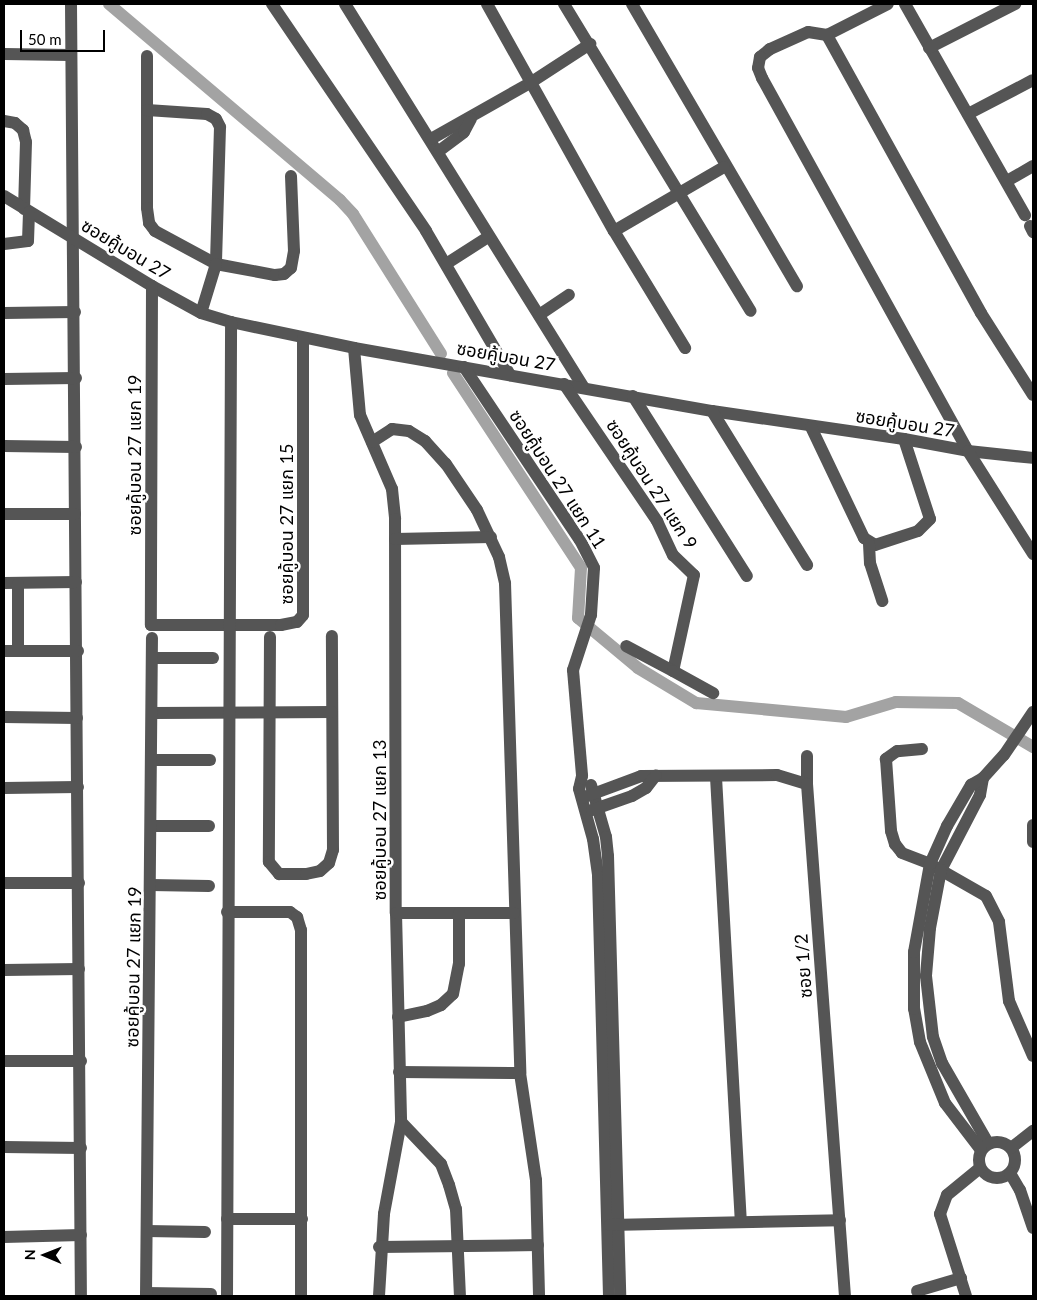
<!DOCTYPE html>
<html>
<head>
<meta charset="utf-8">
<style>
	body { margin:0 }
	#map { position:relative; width:1037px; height:1300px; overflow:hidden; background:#fff; font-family:Lato,"Noto Sans Thai",sans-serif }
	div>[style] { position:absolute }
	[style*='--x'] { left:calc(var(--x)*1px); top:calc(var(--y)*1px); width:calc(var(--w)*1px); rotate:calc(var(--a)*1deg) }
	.canal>* { height:12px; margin:-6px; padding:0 6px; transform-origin:6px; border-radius:6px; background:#a3a3a3 }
	.minor>* { height:12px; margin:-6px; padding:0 6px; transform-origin:6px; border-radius:6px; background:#555 }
	.minor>.ring { margin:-6px; padding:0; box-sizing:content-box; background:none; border:12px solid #555; border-radius:50% }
	span { translate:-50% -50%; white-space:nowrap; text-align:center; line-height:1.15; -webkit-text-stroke:5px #fff; paint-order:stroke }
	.street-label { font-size:18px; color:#000 }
	.frame { position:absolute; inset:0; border:5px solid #000; pointer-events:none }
	.north { position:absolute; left:20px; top:1230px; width:50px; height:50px; -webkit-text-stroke:4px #fff; paint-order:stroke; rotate:271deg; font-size:14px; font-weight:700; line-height:20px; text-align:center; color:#000 }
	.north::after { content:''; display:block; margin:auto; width:18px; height:22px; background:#000; clip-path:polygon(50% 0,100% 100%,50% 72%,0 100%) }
	.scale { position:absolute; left:20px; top:30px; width:85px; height:22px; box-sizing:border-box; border:2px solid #000; border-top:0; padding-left:6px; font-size:15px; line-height:18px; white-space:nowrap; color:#000; -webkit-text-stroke:4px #fff; paint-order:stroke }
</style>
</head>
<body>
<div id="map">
	<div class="canal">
		<div style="--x:109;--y:4;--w:303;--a:40.3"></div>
		<div style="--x:340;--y:200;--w:19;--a:47"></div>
		<div style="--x:353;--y:214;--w:165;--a:57.8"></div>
		<div style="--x:453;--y:373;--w:233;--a:56.7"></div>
		<div style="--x:581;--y:568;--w:50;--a:93.4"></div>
		<div style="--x:578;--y:618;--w:78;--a:39.8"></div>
		<div style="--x:638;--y:668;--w:68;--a:31.1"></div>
		<div style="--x:696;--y:703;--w:151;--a:5.3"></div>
		<div style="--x:846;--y:717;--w:52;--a:-16.7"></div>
		<div style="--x:896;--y:702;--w:62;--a:0.9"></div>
		<div style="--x:958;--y:703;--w:87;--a:30.4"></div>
	</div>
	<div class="minor">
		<div style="--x:71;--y:4;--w:1292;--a:89.56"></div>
		<div style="--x:272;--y:4;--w:274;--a:55.8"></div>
		<div style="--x:426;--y:231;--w:167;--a:59.7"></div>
		<div style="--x:345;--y:4;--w:452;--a:58.1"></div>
		<div style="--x:487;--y:4;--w:260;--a:60.8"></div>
		<div style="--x:614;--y:231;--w:137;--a:58.7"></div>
		<div style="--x:564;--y:4;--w:359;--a:58.7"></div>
		<div style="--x:632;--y:4;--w:327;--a:59.7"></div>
		<div style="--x:905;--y:4;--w:243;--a:60.4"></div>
		<div style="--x:827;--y:35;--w:68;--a:-26.9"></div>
		<div style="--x:929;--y:48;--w:97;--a:-27.1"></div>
		<div style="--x:4;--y:54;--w:66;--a:0.9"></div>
		<div style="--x:147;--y:56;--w:152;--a:90"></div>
		<div style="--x:147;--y:208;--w:15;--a:82"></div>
		<div style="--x:149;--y:223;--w:10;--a:53"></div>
		<div style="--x:155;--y:231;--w:69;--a:28.4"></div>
		<div style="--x:216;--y:264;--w:60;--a:10.6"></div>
		<div style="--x:275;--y:275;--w:9;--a:-6"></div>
		<div style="--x:284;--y:274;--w:9;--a:-41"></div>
		<div style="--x:291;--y:268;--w:17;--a:-80"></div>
		<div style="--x:294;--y:251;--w:75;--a:-92.3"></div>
		<div style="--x:147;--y:110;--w:60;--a:3.8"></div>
		<div style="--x:207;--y:114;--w:10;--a:29"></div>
		<div style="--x:216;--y:119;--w:9;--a:63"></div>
		<div style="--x:220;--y:127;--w:137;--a:91.7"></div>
		<div style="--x:216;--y:264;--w:51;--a:107"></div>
		<div style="--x:968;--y:114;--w:73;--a:-27.6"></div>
		<div style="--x:4;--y:121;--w:11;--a:10"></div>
		<div style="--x:15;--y:123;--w:11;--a:41"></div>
		<div style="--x:23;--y:130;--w:12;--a:76"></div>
		<div style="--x:26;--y:142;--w:67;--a:91.7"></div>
		<div style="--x:431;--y:139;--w:114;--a:-29.5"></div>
		<div style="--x:530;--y:83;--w:72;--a:-33"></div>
		<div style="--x:439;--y:151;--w:31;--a:-37"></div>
		<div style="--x:464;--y:132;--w:15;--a:-62"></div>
		<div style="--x:1007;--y:181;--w:30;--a:-30"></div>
		<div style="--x:4;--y:196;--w:173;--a:31.3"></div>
		<div style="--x:152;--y:286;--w:56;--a:28.9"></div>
		<div style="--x:201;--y:313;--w:31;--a:17"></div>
		<div style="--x:231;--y:322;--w:126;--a:11.9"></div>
		<div style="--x:354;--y:348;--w:364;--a:10"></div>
		<div style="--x:712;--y:411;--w:194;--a:8.3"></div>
		<div style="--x:904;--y:439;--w:65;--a:10.6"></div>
		<div style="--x:968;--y:451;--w:65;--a:6.1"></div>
		<div style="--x:1030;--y:226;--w:7;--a:63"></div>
		<div style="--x:614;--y:231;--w:127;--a:-30.2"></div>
		<div style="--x:4;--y:244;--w:24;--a:-7"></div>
		<div style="--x:28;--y:241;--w:29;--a:-88"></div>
		<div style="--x:446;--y:264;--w:50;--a:-32.7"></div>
		<div style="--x:152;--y:286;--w:339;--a:90.2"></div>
		<div style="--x:151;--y:625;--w:130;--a:0"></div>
		<div style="--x:281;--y:625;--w:16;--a:-11"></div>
		<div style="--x:297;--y:622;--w:9;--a:-49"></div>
		<div style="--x:303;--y:615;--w:277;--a:-90"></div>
		<div style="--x:4;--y:313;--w:71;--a:-0.8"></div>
		<div style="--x:539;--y:315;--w:36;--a:-34"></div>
		<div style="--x:354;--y:348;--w:67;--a:84.9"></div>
		<div style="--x:360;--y:415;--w:81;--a:66.6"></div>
		<div style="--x:392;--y:489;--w:30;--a:84"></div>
		<div style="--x:395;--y:519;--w:394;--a:89.9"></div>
		<div style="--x:396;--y:913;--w:209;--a:88.6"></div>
		<div style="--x:401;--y:1122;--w:94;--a:100.5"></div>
		<div style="--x:384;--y:1214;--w:82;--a:93.5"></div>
		<div style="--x:464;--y:367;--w:208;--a:56.2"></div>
		<div style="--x:580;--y:540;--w:31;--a:63"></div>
		<div style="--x:594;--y:568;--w:47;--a:93.7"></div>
		<div style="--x:591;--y:615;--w:58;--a:108.1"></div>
		<div style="--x:573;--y:670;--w:106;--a:85.1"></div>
		<div style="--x:582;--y:776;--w:13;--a:103"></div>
		<div style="--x:579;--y:789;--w:52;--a:74.4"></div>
		<div style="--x:593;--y:839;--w:37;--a:82"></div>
		<div style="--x:598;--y:876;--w:420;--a:88.5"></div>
		<div style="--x:4;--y:379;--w:72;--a:-0.8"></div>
		<div style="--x:564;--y:384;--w:166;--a:55.8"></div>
		<div style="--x:657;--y:521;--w:38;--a:65"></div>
		<div style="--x:673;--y:555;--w:29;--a:44"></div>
		<div style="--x:694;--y:575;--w:98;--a:102.3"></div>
		<div style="--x:673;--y:671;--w:53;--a:-152"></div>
		<div style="--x:1033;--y:395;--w:97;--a:-122.4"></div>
		<div style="--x:981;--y:313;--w:318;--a:-119"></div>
		<div style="--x:827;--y:35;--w:19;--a:-171"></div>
		<div style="--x:808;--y:32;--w:42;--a:155.9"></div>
		<div style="--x:770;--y:49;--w:13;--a:141"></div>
		<div style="--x:760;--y:57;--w:11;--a:100"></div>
		<div style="--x:758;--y:68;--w:11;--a:68"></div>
		<div style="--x:762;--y:78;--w:426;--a:61.1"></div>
		<div style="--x:968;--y:451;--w:122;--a:57.7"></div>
		<div style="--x:633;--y:396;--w:213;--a:57.7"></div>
		<div style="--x:712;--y:411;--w:181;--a:58.3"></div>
		<div style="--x:811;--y:427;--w:123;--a:64.5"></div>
		<div style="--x:864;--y:538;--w:13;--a:32"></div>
		<div style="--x:875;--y:545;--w:45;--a:-18"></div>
		<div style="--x:918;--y:531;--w:17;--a:-45"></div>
		<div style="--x:930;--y:519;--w:84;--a:-108"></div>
		<div style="--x:372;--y:442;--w:24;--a:-33"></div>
		<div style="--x:392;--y:429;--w:17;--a:7"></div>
		<div style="--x:409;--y:431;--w:19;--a:32"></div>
		<div style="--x:425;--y:441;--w:31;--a:48"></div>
		<div style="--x:446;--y:464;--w:55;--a:56"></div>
		<div style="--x:477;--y:510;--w:52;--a:64.9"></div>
		<div style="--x:499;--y:557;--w:27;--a:77"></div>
		<div style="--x:505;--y:583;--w:490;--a:88.2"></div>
		<div style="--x:520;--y:1073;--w:108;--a:81.5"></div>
		<div style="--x:536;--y:1180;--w:116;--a:88.5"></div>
		<div style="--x:4;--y:446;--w:72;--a:0.8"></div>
		<div style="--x:4;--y:514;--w:71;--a:0"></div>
		<div style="--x:395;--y:539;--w:96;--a:-1.2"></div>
		<div style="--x:869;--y:544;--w:19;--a:87"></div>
		<div style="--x:870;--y:563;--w:40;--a:72"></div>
		<div style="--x:4;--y:583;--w:72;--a:-0.8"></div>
		<div style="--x:18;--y:584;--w:67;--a:90"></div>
		<div style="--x:270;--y:637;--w:225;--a:90.3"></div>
		<div style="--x:269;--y:862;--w:16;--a:50"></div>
		<div style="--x:279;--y:874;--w:27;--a:0"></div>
		<div style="--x:306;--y:874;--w:14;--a:-12"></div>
		<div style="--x:320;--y:871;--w:12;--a:-42"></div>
		<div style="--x:329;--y:863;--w:14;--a:-73"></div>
		<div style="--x:333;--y:850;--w:214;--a:-90.3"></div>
		<div style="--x:4;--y:651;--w:74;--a:0"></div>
		<div style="--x:152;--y:658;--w:61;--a:0"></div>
		<div style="--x:673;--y:671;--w:46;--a:28.8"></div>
		<div style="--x:152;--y:713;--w:180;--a:-0.3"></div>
		<div style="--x:4;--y:717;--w:73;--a:0.8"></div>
		<div style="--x:922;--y:749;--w:25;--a:175"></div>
		<div style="--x:897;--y:751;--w:14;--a:144"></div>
		<div style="--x:886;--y:759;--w:72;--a:86"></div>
		<div style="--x:891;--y:831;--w:14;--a:73"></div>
		<div style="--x:895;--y:844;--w:11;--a:52"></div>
		<div style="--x:902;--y:853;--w:30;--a:21"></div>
		<div style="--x:930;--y:864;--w:64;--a:29.7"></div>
		<div style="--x:986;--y:896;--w:29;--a:63"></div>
		<div style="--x:999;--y:922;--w:80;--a:82.8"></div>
		<div style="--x:1009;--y:1001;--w:60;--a:66.4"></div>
		<div style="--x:807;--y:756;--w:28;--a:90"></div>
		<div style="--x:152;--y:760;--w:58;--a:0"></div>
		<div style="--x:716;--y:777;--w:445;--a:86.8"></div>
		<div style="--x:983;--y:778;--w:17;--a:100"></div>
		<div style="--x:980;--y:795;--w:85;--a:117.5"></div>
		<div style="--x:941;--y:870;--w:59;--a:100.7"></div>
		<div style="--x:930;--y:928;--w:48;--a:94.8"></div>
		<div style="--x:926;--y:976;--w:61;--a:83.5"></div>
		<div style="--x:933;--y:1037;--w:28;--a:71"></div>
		<div style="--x:942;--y:1063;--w:92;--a:60.1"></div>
		<div style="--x:591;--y:785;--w:54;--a:73.9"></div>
		<div style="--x:606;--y:837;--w:19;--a:84"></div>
		<div style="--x:608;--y:856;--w:440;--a:88.4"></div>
		<div style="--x:4;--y:788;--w:74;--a:-0.8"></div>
		<div style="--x:582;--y:798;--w:63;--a:-20.4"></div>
		<div style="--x:641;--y:776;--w:136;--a:-0.4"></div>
		<div style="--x:777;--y:775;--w:31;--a:17"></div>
		<div style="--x:807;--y:784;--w:513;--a:85.76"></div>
		<div style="--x:592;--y:810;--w:42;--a:-19.3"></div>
		<div style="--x:632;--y:796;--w:16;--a:-30"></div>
		<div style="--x:646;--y:788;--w:16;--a:-52"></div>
		<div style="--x:1033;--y:825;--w:17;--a:90"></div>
		<div style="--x:151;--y:826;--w:58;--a:0"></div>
		<div style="--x:4;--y:883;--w:75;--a:0"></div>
		<div style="--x:151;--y:885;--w:58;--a:1"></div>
		<div style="--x:227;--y:912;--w:63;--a:0"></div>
		<div style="--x:290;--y:912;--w:9;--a:36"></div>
		<div style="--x:297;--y:917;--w:14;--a:73"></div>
		<div style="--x:301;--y:930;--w:366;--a:90"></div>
		<div style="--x:396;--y:913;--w:118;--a:0"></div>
		<div style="--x:4;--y:970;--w:75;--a:-0.8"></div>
		<div style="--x:398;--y:1017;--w:30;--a:-12"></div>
		<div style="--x:427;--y:1011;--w:15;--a:-23"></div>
		<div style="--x:441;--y:1005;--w:16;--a:-43"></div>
		<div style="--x:453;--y:994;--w:31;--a:-79"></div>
		<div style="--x:459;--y:964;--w:51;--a:-90"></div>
		<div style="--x:4;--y:1061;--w:77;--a:0"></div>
		<div style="--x:399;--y:1072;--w:121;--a:0.5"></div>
		<div style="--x:401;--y:1122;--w:58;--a:46.4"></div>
		<div style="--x:441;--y:1164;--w:22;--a:69"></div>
		<div style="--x:449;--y:1185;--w:25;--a:74"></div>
		<div style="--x:456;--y:1209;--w:87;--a:87.4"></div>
		<div class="ring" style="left:979px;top:1142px;width:24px;height:24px"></div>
		<div style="--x:4;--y:1147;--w:77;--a:0.7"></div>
		<div style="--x:1011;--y:1148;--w:28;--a:-38"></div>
		<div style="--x:981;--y:1150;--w:59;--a:-127.5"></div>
		<div style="--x:945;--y:1103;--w:66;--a:-112.3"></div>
		<div style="--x:920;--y:1042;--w:34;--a:-100"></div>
		<div style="--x:914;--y:1009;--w:57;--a:-90"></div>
		<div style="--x:914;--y:952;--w:89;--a:-79.7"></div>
		<div style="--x:930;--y:864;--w:42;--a:-65.9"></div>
		<div style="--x:947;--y:826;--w:48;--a:-59.7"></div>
		<div style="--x:971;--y:785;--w:14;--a:-30"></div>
		<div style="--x:983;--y:778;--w:31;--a:-48"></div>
		<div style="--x:1004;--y:755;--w:52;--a:-56"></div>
		<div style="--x:1010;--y:1173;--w:20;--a:60"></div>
		<div style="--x:1020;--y:1190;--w:40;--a:71.1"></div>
		<div style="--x:227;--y:1219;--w:75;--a:0"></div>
		<div style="--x:610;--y:1225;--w:230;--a:-1.2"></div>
		<div style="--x:147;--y:1231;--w:58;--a:1"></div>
		<div style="--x:4;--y:1237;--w:77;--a:-1.5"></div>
		<div style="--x:379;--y:1247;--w:159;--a:-0.7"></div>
		<div style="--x:917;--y:1291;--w:46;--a:-16.5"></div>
		<div style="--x:146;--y:1293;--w:65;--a:0.9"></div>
		<div style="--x:146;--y:1296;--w:658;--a:-89.48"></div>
		<div style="--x:227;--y:1296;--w:974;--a:-89.76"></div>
		<div style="--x:966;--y:1296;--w:86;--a:-107.6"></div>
		<div style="--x:940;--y:1214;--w:20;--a:-70"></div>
		<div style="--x:947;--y:1195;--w:43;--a:-39.3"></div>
	</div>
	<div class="street-label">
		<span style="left:126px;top:249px;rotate:31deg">ซอยคู้บอน 27</span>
		<span style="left:506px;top:356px;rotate:10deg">ซอยคู้บอน 27</span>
		<span style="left:905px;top:423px;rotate:9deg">ซอยคู้บอน 27</span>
		<span style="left:134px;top:455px;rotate:-90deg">ซอยคู้บอน 27 แยก 19</span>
		<span style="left:558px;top:479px;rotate:57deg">ซอยคู้บอน 27 แยก 11</span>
		<span style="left:652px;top:484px;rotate:57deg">ซอยคู้บอน 27 แยก 9</span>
		<span style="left:286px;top:524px;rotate:-90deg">ซอยคู้บอน 27 แยก 15</span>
		<span style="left:379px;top:820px;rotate:-90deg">ซอยคู้บอน 27 แยก 13</span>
		<span style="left:803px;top:966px;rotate:-94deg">ซอย 1/2</span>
		<span style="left:133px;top:967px;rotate:-89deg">ซอยคู้บอน 27 แยก 19</span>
	</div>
	<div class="frame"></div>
	<div class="north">N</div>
	<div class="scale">50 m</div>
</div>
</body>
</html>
